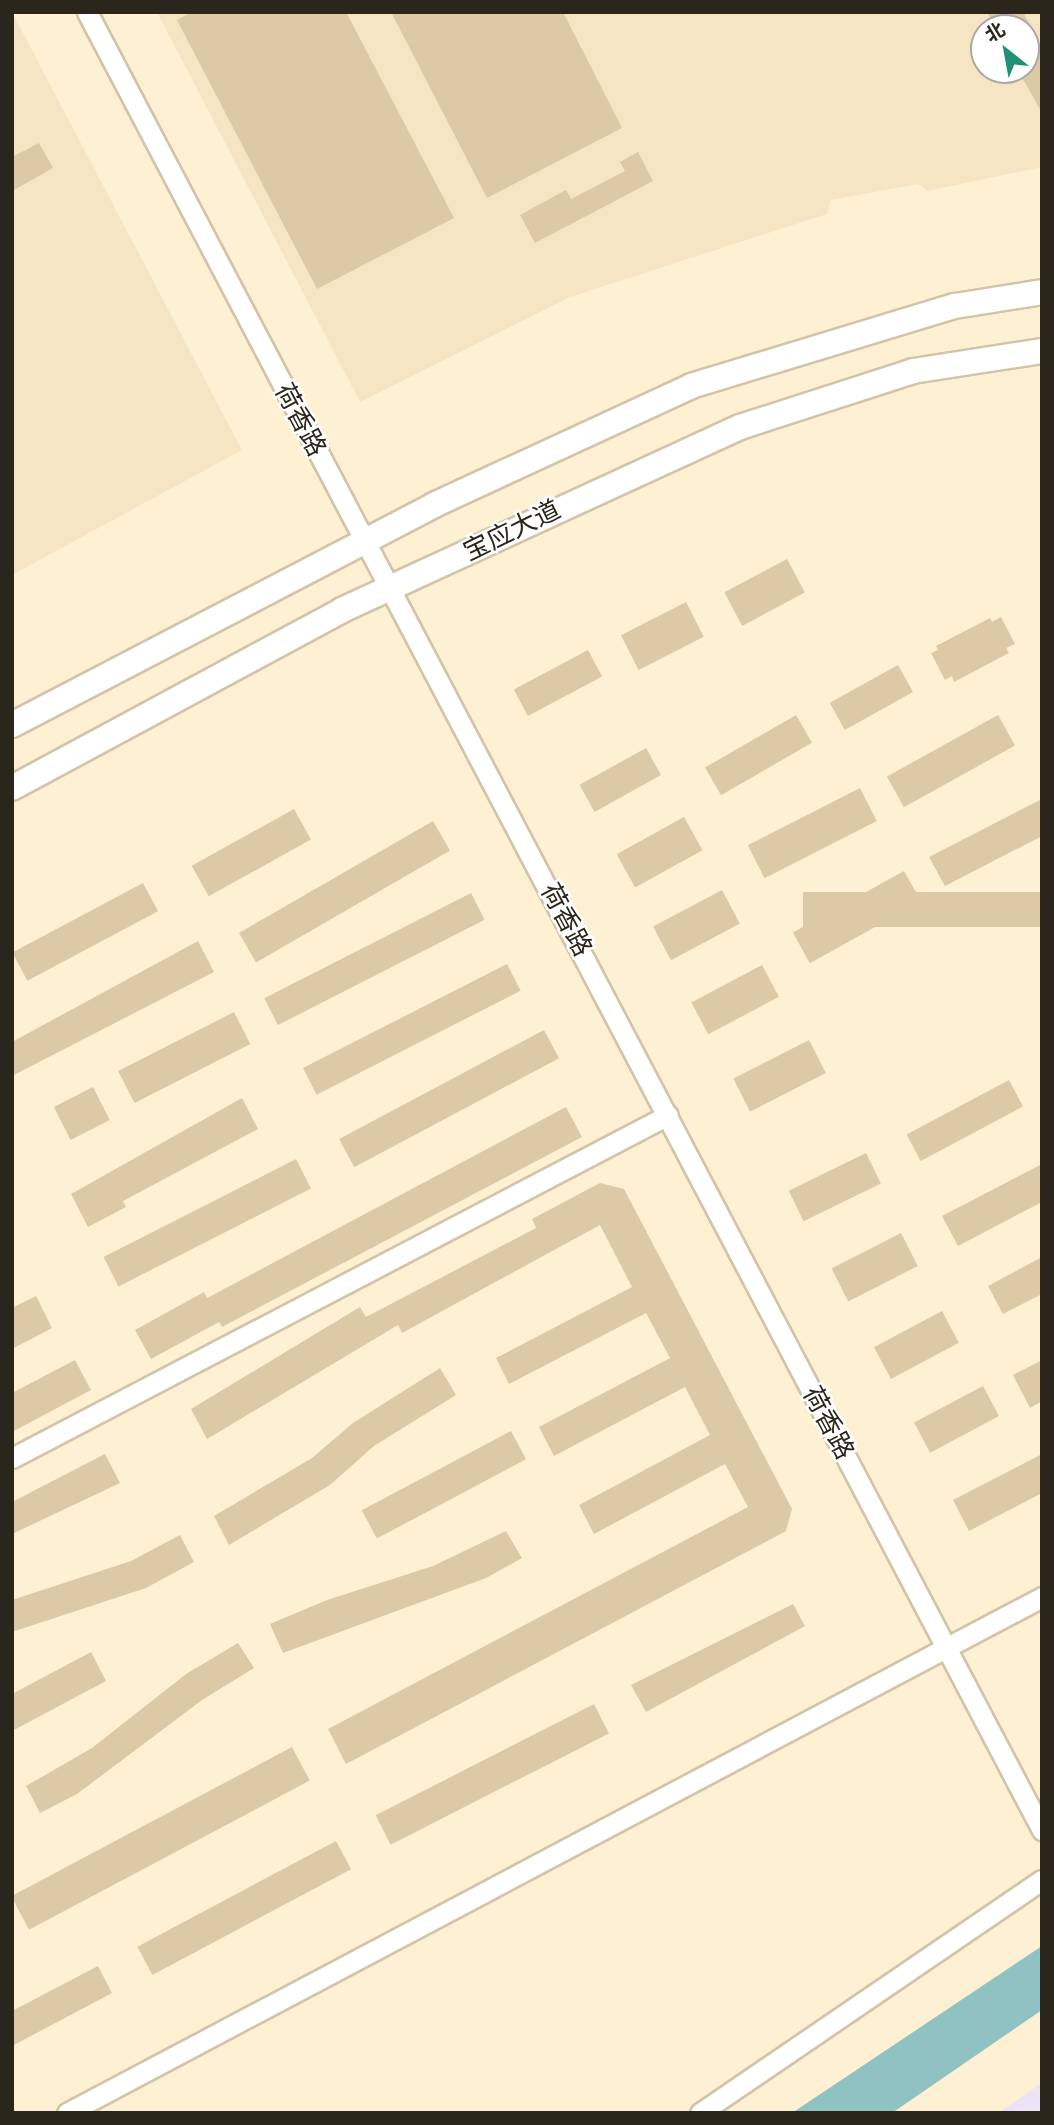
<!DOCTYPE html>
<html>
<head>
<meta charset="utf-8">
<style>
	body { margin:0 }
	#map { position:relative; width:1054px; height:2125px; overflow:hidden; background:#fef0d3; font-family:Cabin,"Noto Sans SC",sans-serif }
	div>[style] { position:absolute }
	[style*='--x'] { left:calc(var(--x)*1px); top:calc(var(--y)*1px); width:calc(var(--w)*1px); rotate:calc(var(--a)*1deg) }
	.built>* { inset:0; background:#f6e5c2 }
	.education>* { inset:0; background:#ece3f8 }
	.water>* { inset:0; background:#90c2c3 }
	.building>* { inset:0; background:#dccaa6; transform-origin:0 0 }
	.roads { filter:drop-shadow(2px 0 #d2c4a8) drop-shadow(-2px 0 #d2c4a8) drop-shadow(0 2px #d2c4a8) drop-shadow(0 -2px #d2c4a8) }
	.minor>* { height:19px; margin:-9.5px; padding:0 9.5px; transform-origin:9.5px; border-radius:9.5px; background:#fff }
	.major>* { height:24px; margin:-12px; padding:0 12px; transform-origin:12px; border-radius:12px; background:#fff }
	span { translate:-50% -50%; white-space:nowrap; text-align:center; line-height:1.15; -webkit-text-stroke:5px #fff; paint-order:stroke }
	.street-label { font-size:26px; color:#2b261b }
	.frame { position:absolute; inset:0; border:14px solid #2b261b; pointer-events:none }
	.north { position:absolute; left:970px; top:14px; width:70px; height:70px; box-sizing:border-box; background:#fff; border:2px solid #aaa8a4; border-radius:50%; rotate:329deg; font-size:19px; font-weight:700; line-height:28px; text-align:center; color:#2b261b }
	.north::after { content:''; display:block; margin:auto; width:24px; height:32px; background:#1f9174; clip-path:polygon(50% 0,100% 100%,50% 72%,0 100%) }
</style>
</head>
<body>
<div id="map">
	<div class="built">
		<div style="clip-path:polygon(12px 12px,242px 450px,12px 575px)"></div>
		<div style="clip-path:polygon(evenodd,157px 12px,1042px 12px,1042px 167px,927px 191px,918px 184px,831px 200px,827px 214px,570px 297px,360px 402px,157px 12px,984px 28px,1026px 28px,1026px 70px,984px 70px,984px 28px)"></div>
	</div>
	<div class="education">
		<div style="clip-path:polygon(1042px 2083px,1042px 2113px,998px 2113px)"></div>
	</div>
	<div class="water">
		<div style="clip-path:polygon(1042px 1946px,1042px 2010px,892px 2113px,792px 2113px)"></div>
	</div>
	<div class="building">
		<div style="clip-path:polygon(192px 12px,346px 12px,454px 218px,317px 289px,177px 20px)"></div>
		<div style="clip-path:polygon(391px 12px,563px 12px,622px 128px,487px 198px)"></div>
		<div style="clip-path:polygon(987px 12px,1023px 12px,1042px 47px,1042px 113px,1018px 70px,1026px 70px,1026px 28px,996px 28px)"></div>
		<div style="clip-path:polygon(39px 143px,53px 168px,12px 191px,12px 157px)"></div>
		<div style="clip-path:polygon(638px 152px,653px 181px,535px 243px,520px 215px,566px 190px,571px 199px,625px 171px,620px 162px)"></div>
		<div style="left:787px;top:559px;width:38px;height:71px;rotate:62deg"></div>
		<div style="left:686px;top:602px;width:39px;height:73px;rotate:63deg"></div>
		<div style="clip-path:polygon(1001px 617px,1015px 644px,1006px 648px,1009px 653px,954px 682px,952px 676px,945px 680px,931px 653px,938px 650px,936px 646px,990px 618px,992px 622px)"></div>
		<div style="left:588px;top:650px;width:30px;height:84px;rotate:62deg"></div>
		<div style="left:898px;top:665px;width:31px;height:78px;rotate:61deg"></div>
		<div style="left:796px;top:715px;width:32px;height:105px;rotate:60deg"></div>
		<div style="left:998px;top:715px;width:35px;height:127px;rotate:61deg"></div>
		<div style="left:646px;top:748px;width:31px;height:76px;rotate:61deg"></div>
		<div style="left:860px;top:788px;width:37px;height:126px;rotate:63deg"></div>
		<div style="clip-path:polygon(1042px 799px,1042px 836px,945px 886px,929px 857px)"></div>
		<div style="left:294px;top:809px;width:35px;height:117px;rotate:61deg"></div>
		<div style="left:684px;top:817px;width:38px;height:77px;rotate:61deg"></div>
		<div style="left:433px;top:821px;width:34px;height:224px;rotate:60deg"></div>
		<div style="left:904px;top:871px;width:35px;height:127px;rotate:61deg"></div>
		<div style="left:143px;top:883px;width:32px;height:148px;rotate:62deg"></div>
		<div style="left:722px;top:890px;width:38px;height:78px;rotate:62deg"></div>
		<div style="left:1042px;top:892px;width:35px;height:239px;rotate:90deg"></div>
		<div style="left:471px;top:893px;width:30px;height:232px;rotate:63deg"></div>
		<div style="clip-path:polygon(198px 941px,214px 972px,12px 1076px,12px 1042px)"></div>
		<div style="left:507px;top:964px;width:30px;height:229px;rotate:63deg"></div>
		<div style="left:762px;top:965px;width:36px;height:80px;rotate:62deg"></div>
		<div style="left:234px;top:1012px;width:36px;height:130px;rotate:63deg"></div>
		<div style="left:544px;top:1030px;width:32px;height:232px;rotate:62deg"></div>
		<div style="left:809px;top:1040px;width:37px;height:85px;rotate:63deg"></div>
		<div style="left:1009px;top:1080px;width:30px;height:116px;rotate:62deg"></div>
		<div style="left:93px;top:1087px;width:37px;height:44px;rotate:63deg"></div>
		<div style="clip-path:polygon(242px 1098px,258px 1129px,123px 1201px,126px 1207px,88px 1227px,71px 1194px)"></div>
		<div style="clip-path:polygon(566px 1107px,582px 1137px,222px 1327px,219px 1322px,151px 1359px,135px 1330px,204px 1292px,207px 1298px)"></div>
		<div style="left:866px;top:1153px;width:34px;height:86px;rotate:64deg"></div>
		<div style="left:296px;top:1159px;width:33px;height:216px;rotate:63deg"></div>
		<div style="clip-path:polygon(1042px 1164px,1042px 1202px,958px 1246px,942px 1216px)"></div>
		<div style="clip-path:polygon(600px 1183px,624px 1189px,792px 1509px,786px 1531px,346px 1764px,328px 1729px,748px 1507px,725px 1464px,594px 1534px,579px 1505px,710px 1435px,685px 1387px,554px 1456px,539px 1427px,670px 1358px,646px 1313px,509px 1384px,496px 1358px,632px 1287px,600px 1225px,402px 1333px,398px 1325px,207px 1439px,191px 1409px,360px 1307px,366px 1317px,536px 1228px,532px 1219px)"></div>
		<div style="left:901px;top:1233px;width:37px;height:78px;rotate:63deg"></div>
		<div style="clip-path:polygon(1042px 1257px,1042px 1294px,1003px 1314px,988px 1286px)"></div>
		<div style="clip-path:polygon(36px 1296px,52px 1328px,12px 1349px,12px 1308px)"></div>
		<div style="left:942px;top:1311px;width:36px;height:77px;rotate:62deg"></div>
		<div style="clip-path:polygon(75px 1360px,91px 1390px,12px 1432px,12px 1393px)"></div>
		<div style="clip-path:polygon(1042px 1360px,1042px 1401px,1030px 1408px,1013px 1375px)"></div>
		<div style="clip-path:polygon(440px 1368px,456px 1395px,374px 1446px,330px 1485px,229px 1545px,214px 1516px,312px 1458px,353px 1423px)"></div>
		<div style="left:983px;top:1386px;width:34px;height:78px;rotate:62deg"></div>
		<div style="left:511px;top:1431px;width:32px;height:169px;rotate:62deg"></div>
		<div style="clip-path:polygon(105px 1454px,120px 1483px,12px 1534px,12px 1502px)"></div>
		<div style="clip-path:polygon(1042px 1454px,1042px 1493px,969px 1531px,953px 1500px)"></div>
		<div style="clip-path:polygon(506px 1531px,522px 1558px,486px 1578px,283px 1653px,270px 1624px,327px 1600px,433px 1566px)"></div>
		<div style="clip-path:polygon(180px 1535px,194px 1562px,146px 1588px,12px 1632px,12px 1600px,131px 1561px)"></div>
		<div style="clip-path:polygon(793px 1604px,805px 1626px,646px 1712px,631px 1685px)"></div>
		<div style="clip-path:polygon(238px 1643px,254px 1668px,202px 1700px,77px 1794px,40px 1813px,26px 1786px,92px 1748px,186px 1674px)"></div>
		<div style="clip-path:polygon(91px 1652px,106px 1681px,12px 1731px,12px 1694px)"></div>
		<div style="left:594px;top:1704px;width:33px;height:245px;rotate:63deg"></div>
		<div style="left:292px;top:1747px;width:38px;height:318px;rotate:62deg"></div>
		<div style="left:336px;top:1841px;width:32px;height:225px;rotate:62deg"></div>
		<div style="clip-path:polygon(98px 1966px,112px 1993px,12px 2046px,12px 2011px)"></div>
	</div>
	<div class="roads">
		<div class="minor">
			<div style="--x:87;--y:12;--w:2054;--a:62.29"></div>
			<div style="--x:12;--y:1458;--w:740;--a:-27.6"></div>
			<div style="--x:67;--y:2113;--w:1103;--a:-27.89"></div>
			<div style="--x:700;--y:2113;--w:414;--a:-34.3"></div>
		</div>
		<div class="major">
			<div style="--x:12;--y:725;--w:476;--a:-27.5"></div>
			<div style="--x:434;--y:505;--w:283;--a:-24.8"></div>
			<div style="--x:691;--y:386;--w:276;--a:-16.9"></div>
			<div style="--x:955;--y:306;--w:88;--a:-9.1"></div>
			<div style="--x:12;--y:788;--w:375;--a:-28.3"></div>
			<div style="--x:342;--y:610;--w:438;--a:-24.7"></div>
			<div style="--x:740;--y:427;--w:182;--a:-17.9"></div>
			<div style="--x:913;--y:371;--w:131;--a:-8.8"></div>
		</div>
	</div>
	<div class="street-label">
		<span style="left:300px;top:420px;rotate:62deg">荷香路</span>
		<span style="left:512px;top:531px;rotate:-26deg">宝应大道</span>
		<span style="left:566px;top:920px;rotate:62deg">荷香路</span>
		<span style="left:828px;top:1423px;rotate:62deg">荷香路</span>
	</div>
	<div class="frame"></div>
	<div class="north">北</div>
</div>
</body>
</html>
